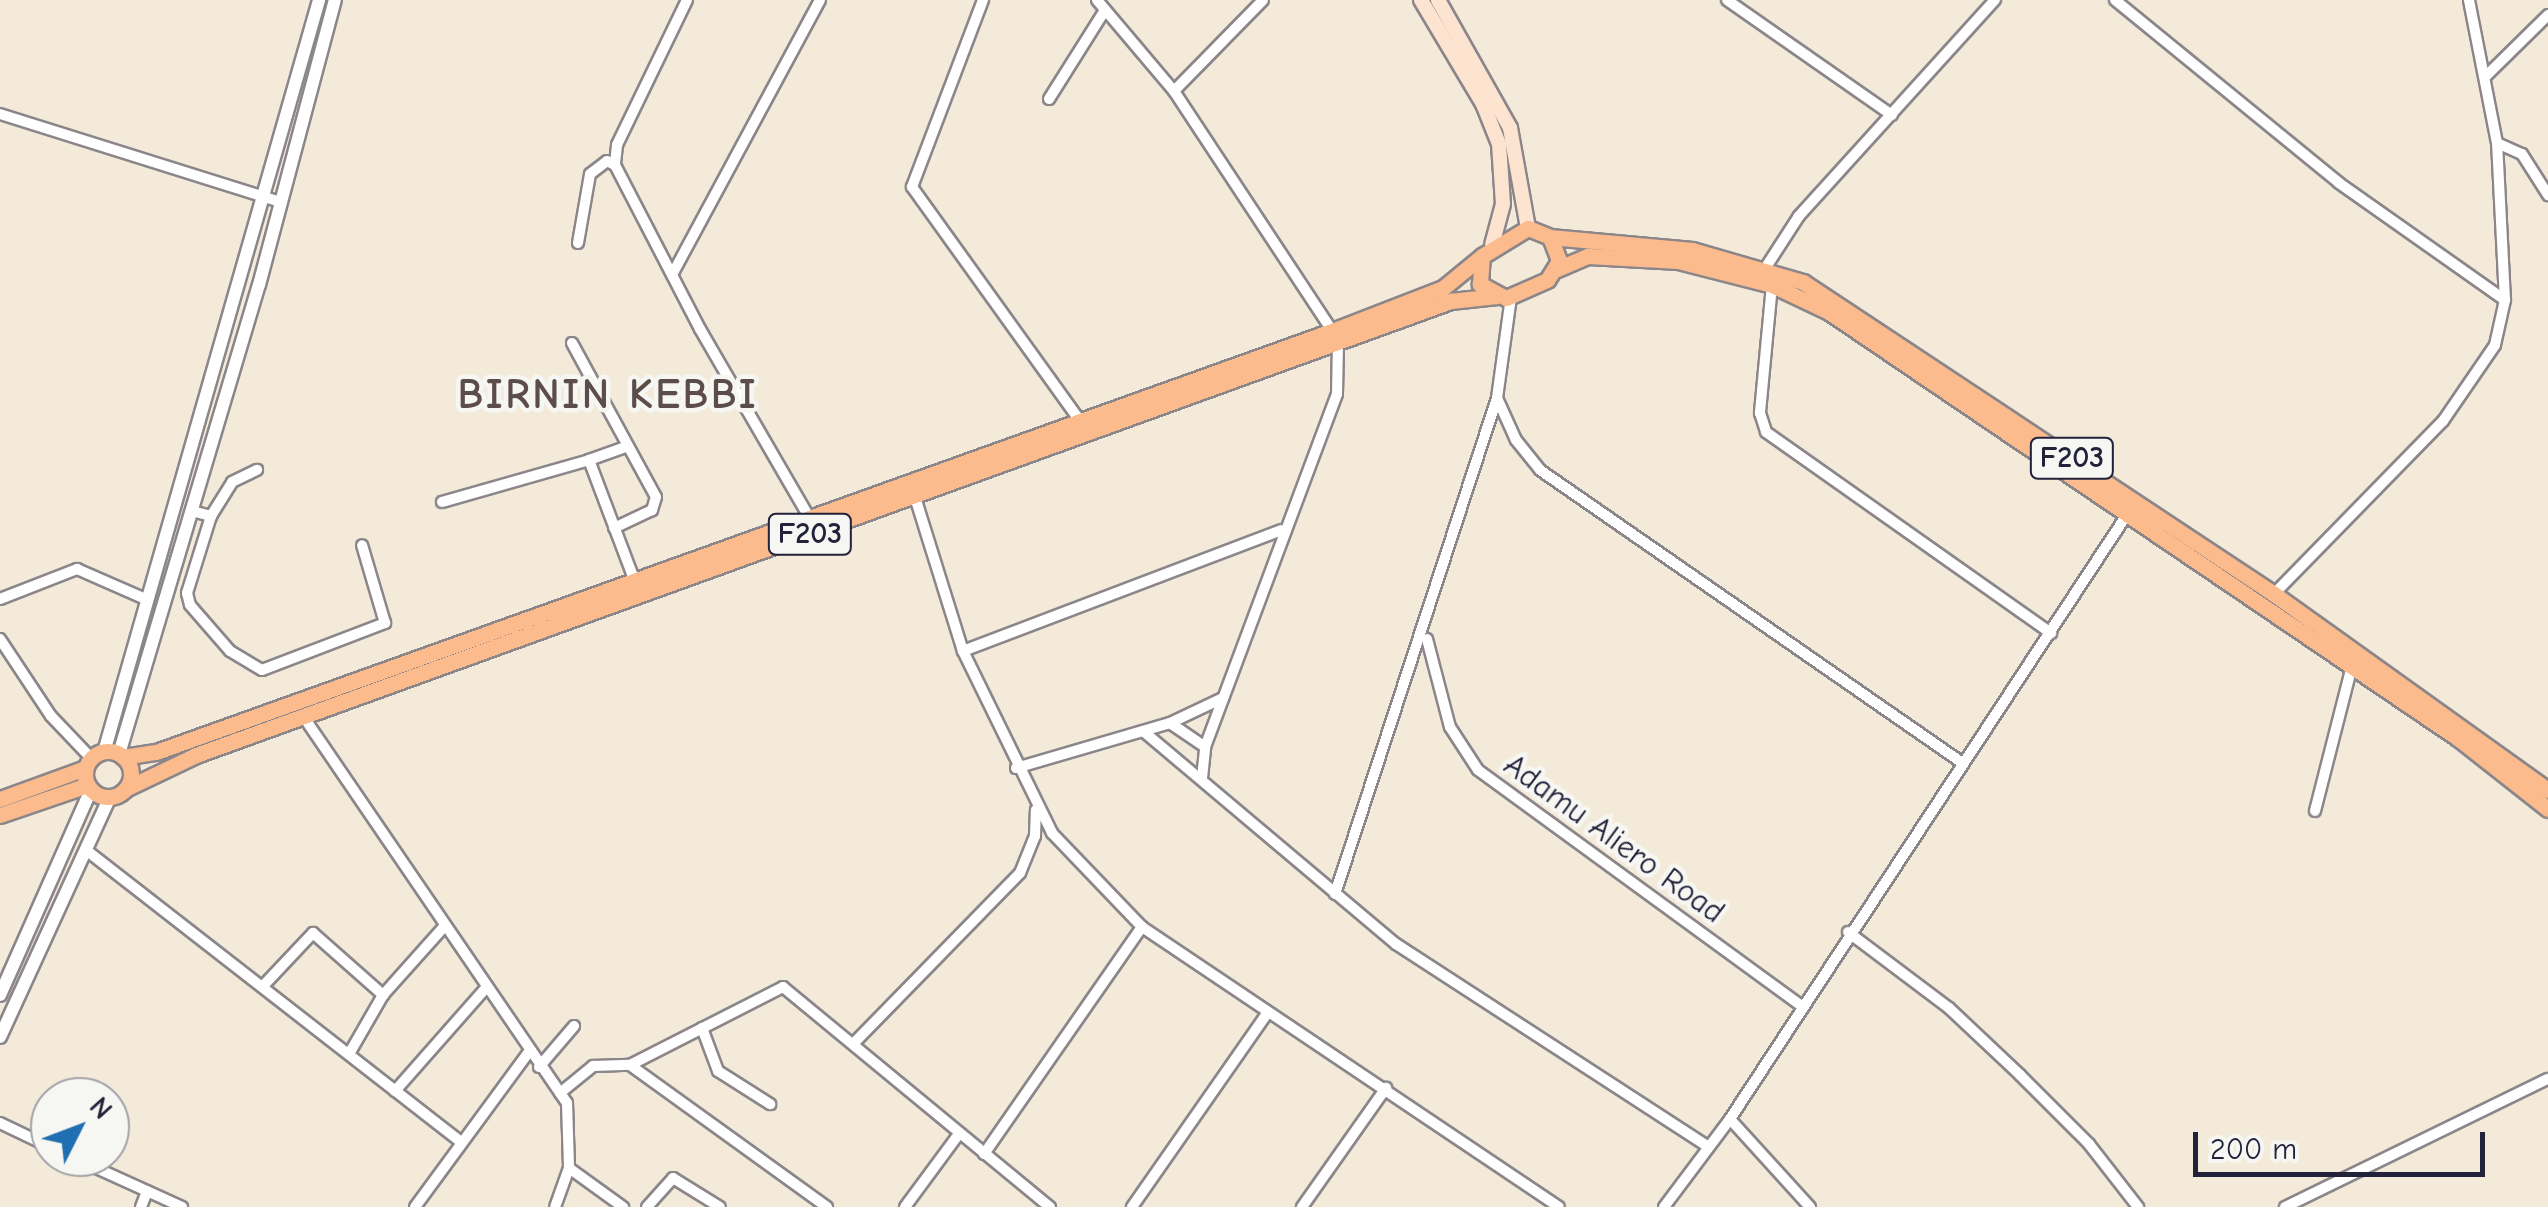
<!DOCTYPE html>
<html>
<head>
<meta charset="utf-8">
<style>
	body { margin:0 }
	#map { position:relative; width:2548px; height:1207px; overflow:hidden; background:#f4ead9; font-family:"Comic Neue",sans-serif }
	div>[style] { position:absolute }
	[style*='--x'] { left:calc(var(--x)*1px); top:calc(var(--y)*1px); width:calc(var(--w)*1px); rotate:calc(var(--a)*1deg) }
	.roads { filter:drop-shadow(2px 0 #8b868a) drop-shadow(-2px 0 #8b868a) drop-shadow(0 2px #8b868a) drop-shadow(0 -2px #8b868a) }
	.minor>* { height:10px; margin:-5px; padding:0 5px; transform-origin:5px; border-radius:5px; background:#fff }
	.tertiary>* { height:12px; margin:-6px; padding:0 6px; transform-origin:6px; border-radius:6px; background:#fff }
	.secondary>* { height:14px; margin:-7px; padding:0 7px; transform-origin:7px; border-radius:7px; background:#fde4d1 }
	.primary>* { height:15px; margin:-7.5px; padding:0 7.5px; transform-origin:7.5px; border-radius:7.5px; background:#fbbb8d }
	.primary>.ring { margin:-7.5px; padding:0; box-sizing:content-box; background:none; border:15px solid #fbbb8d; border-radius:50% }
	span { translate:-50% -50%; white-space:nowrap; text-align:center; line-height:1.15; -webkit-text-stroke:9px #f6f6f2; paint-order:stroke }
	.shield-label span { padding:2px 8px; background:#f6f6f2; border:2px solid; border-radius:8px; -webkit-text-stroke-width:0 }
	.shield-label { font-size:30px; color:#22223b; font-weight:700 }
	.street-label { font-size:32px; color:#22223b }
	.district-label { font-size:42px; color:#5c4d4a; font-weight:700; letter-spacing:2.5px }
	.north { position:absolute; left:30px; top:1077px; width:100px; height:100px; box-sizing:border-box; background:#f6f6f2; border:2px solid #a1a1a9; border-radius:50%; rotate:48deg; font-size:28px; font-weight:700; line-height:40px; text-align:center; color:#22223b }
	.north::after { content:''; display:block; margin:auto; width:35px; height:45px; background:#1f6fb2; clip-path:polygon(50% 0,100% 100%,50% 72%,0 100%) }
	.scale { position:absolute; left:2193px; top:1132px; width:292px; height:45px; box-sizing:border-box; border:5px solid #22223b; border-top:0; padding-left:12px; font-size:30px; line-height:35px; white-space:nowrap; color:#22223b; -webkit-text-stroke:8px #f6f6f2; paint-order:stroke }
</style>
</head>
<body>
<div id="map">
	<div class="roads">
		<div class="minor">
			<div style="--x:687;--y:0;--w:161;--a:115.8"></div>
			<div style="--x:617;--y:145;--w:20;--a:96"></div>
			<div style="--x:615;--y:165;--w:185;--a:62.6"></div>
			<div style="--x:700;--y:329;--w:220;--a:59.9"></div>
			<div style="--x:983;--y:0;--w:200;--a:110.8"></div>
			<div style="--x:912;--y:187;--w:289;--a:54.3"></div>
			<div style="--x:1097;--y:0;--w:119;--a:49.8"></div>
			<div style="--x:1174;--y:91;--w:287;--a:56.6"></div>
			<div style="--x:1727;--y:0;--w:201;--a:34.9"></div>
			<div style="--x:2115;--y:0;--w:289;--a:39.2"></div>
			<div style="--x:2339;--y:183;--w:203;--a:35.2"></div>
			<div style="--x:2486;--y:76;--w:87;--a:-44.5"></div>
			<div style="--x:1174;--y:91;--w:127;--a:-45.6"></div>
			<div style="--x:1049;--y:99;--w:105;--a:-57.8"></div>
			<div style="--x:0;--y:114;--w:294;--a:17.4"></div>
			<div style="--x:2497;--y:143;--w:27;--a:24"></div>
			<div style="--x:2522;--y:154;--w:49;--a:57.6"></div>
			<div style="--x:578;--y:243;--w:70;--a:-80.1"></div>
			<div style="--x:590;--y:174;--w:21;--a:-37"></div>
			<div style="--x:607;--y:161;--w:9;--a:27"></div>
			<div style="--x:1766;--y:267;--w:61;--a:-57.1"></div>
			<div style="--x:1799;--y:216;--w:292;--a:-47.8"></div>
			<div style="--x:673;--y:273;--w:310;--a:-61.7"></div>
			<div style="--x:1772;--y:285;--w:129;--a:95.4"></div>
			<div style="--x:1760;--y:413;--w:20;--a:72"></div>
			<div style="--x:1766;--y:432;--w:349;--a:35.2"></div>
			<div style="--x:572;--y:343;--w:175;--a:61.4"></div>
			<div style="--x:656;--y:497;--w:14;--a:107"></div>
			<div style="--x:652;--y:510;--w:42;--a:154.7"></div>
			<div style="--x:1497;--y:398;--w:46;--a:65.7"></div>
			<div style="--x:1516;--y:440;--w:38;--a:51"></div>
			<div style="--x:1540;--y:470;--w:512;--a:34.74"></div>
			<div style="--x:589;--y:460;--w:41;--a:-19.7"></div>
			<div style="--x:915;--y:497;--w:161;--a:72.7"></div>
			<div style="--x:963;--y:651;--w:203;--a:63.9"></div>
			<div style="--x:1052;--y:833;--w:130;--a:46.2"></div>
			<div style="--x:1142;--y:927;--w:502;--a:33.88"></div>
			<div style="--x:442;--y:502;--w:153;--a:-15.9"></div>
			<div style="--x:589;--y:460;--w:130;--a:69.3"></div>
			<div style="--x:192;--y:511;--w:20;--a:15"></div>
			<div style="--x:211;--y:516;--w:81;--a:107.3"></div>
			<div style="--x:187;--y:593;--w:12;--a:76"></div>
			<div style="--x:190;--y:605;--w:61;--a:49"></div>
			<div style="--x:230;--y:651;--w:37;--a:31"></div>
			<div style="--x:262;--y:670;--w:132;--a:-20.9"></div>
			<div style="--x:385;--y:623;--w:81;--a:-106.4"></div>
			<div style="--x:211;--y:516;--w:40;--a:-58"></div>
			<div style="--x:232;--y:482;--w:28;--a:-26"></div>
			<div style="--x:2274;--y:594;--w:242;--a:-45.7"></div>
			<div style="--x:2443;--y:421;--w:92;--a:-55.6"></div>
			<div style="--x:2495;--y:345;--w:46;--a:-77.5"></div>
			<div style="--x:2505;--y:300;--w:157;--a:-92.9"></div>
			<div style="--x:2497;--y:143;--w:146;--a:-101.1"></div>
			<div style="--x:0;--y:599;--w:83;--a:-21.3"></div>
			<div style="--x:77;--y:569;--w:77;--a:23.6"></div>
			<div style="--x:0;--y:639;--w:92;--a:56.5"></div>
			<div style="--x:51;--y:716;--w:58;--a:46.4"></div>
			<div style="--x:1427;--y:639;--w:91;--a:75.4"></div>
			<div style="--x:1450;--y:727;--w:51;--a:56.9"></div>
			<div style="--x:1478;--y:770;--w:401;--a:36.1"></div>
			<div style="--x:963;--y:651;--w:340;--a:-20.8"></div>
			<div style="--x:303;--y:716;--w:468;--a:55.7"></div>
			<div style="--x:567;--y:1103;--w:65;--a:88.2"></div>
			<div style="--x:569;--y:1168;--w:41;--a:109.7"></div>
			<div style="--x:1170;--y:723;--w:42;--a:34.4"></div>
			<div style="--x:1143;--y:731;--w:331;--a:40.1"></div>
			<div style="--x:1396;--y:944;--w:371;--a:33"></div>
			<div style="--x:1016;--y:768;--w:160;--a:-16.3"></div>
			<div style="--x:1170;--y:723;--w:59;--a:-25.3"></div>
			<div style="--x:1202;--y:778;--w:31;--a:-84"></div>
			<div style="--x:1205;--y:747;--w:377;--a:-69.5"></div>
			<div style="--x:1337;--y:394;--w:51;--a:-88.9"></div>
			<div style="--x:2315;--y:811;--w:154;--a:-75.7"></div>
			<div style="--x:86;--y:850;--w:472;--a:37.9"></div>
			<div style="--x:1335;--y:894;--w:522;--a:-71.91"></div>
			<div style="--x:1497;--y:398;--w:102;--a:-82.1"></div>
			<div style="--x:1848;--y:932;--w:126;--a:37"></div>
			<div style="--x:1949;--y:1008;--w:98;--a:43.3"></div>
			<div style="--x:2020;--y:1075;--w:98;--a:45"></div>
			<div style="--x:2089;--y:1144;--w:80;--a:52.1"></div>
			<div style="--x:263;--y:986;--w:73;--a:-46.7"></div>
			<div style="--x:313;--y:933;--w:94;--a:41.5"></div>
			<div style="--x:702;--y:1028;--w:46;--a:69.6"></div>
			<div style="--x:718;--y:1071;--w:62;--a:32.4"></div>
			<div style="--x:854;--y:1043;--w:238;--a:-45.7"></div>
			<div style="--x:1020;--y:873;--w:40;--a:-68"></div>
			<div style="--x:1035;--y:836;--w:26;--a:-88"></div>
			<div style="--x:349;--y:1054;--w:68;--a:-60"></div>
			<div style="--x:383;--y:995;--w:89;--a:-48.2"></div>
			<div style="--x:630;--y:1065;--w:172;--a:-27"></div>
			<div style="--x:783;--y:987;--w:346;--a:39.5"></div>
			<div style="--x:539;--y:1067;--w:54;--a:-49.5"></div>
			<div style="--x:395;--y:1091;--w:135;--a:-48.6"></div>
			<div style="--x:560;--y:1093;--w:43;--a:-39.3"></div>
			<div style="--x:593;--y:1066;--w:37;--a:-2"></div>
			<div style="--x:630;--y:1065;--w:243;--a:35.8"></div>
			<div style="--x:1730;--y:1119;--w:119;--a:47.7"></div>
			<div style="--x:0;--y:1123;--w:55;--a:25.6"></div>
			<div style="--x:984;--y:1154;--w:277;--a:-55.2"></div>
			<div style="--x:72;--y:1157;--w:121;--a:24.4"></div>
			<div style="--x:569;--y:1168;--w:67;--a:35.8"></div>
			<div style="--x:141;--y:1207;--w:17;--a:-69"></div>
			<div style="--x:415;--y:1207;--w:191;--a:-53.7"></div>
			<div style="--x:647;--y:1207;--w:39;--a:-48"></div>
			<div style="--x:673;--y:1178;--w:55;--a:31.7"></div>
			<div style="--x:905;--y:1207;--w:89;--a:-53.6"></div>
			<div style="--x:1132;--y:1207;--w:233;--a:-55.1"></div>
			<div style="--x:1302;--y:1207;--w:146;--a:-54.8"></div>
			<div style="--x:1664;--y:1207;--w:110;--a:-53.1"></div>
			<div style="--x:1730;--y:1119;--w:725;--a:-56.7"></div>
			<div style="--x:2285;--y:1207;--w:292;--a:-26"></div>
		</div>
		<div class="tertiary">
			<div style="--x:104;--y:752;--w:782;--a:-74.04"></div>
			<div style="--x:119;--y:754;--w:489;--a:-73.4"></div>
			<div style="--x:259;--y:285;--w:295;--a:-75.1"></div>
			<div style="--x:0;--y:995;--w:224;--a:-66.1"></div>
			<div style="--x:0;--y:1037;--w:264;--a:-65.4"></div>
		</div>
		<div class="secondary">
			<div style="--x:1421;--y:0;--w:121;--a:59.2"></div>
			<div style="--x:1483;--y:104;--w:43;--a:68.2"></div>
			<div style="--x:1499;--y:144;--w:60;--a:86.2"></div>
			<div style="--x:1503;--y:204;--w:42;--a:105"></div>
			<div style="--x:1438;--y:0;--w:147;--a:60.6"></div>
			<div style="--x:1510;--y:128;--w:102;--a:79.8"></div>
		</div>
		<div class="primary">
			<div style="--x:1550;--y:237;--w:26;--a:69"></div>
			<div style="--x:1559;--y:261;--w:22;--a:122"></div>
			<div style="--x:1547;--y:280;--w:45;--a:156.3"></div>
			<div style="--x:1506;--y:298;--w:30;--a:-152"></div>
			<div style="--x:1480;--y:284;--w:28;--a:-86"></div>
			<div style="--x:1482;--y:256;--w:54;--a:-31.3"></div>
			<div style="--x:1528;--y:228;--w:24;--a:22"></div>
			<div style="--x:1550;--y:237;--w:143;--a:5.2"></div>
			<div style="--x:1692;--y:250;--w:116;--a:16.1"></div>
			<div style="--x:1803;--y:282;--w:565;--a:33.52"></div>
			<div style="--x:2274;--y:594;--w:337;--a:35.6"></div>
			<div style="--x:1557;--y:269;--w:34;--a:-23"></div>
			<div style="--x:1588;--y:256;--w:90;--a:3.2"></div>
			<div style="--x:1678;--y:261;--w:97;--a:14.3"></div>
			<div style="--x:1772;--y:285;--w:63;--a:25.3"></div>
			<div style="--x:1829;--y:312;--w:761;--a:34.13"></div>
			<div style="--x:2459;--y:739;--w:113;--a:38.2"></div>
			<div class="ring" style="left:85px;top:751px;width:31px;height:31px"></div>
			<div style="--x:123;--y:757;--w:33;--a:-9"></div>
			<div style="--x:156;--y:752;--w:1249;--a:-19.7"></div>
			<div style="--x:1332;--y:331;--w:119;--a:-21.2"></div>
			<div style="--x:1443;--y:288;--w:50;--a:-39.4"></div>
			<div style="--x:127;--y:788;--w:76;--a:-25.6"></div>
			<div style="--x:196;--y:755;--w:1335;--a:-19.89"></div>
			<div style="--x:1451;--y:301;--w:46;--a:-6.2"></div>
			<div style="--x:0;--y:799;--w:90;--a:-20"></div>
			<div style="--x:0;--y:815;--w:92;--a:-19"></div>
		</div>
	</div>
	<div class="shield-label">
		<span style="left:2072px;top:458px">F203</span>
		<span style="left:810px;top:534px">F203</span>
	</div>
	<div class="street-label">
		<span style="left:1614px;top:839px;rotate:36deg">Adamu Aliero Road</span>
	</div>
	<div class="district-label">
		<span style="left:608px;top:395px">BIRNIN KEBBI</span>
	</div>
	<div class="north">N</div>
	<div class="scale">200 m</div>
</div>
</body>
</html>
